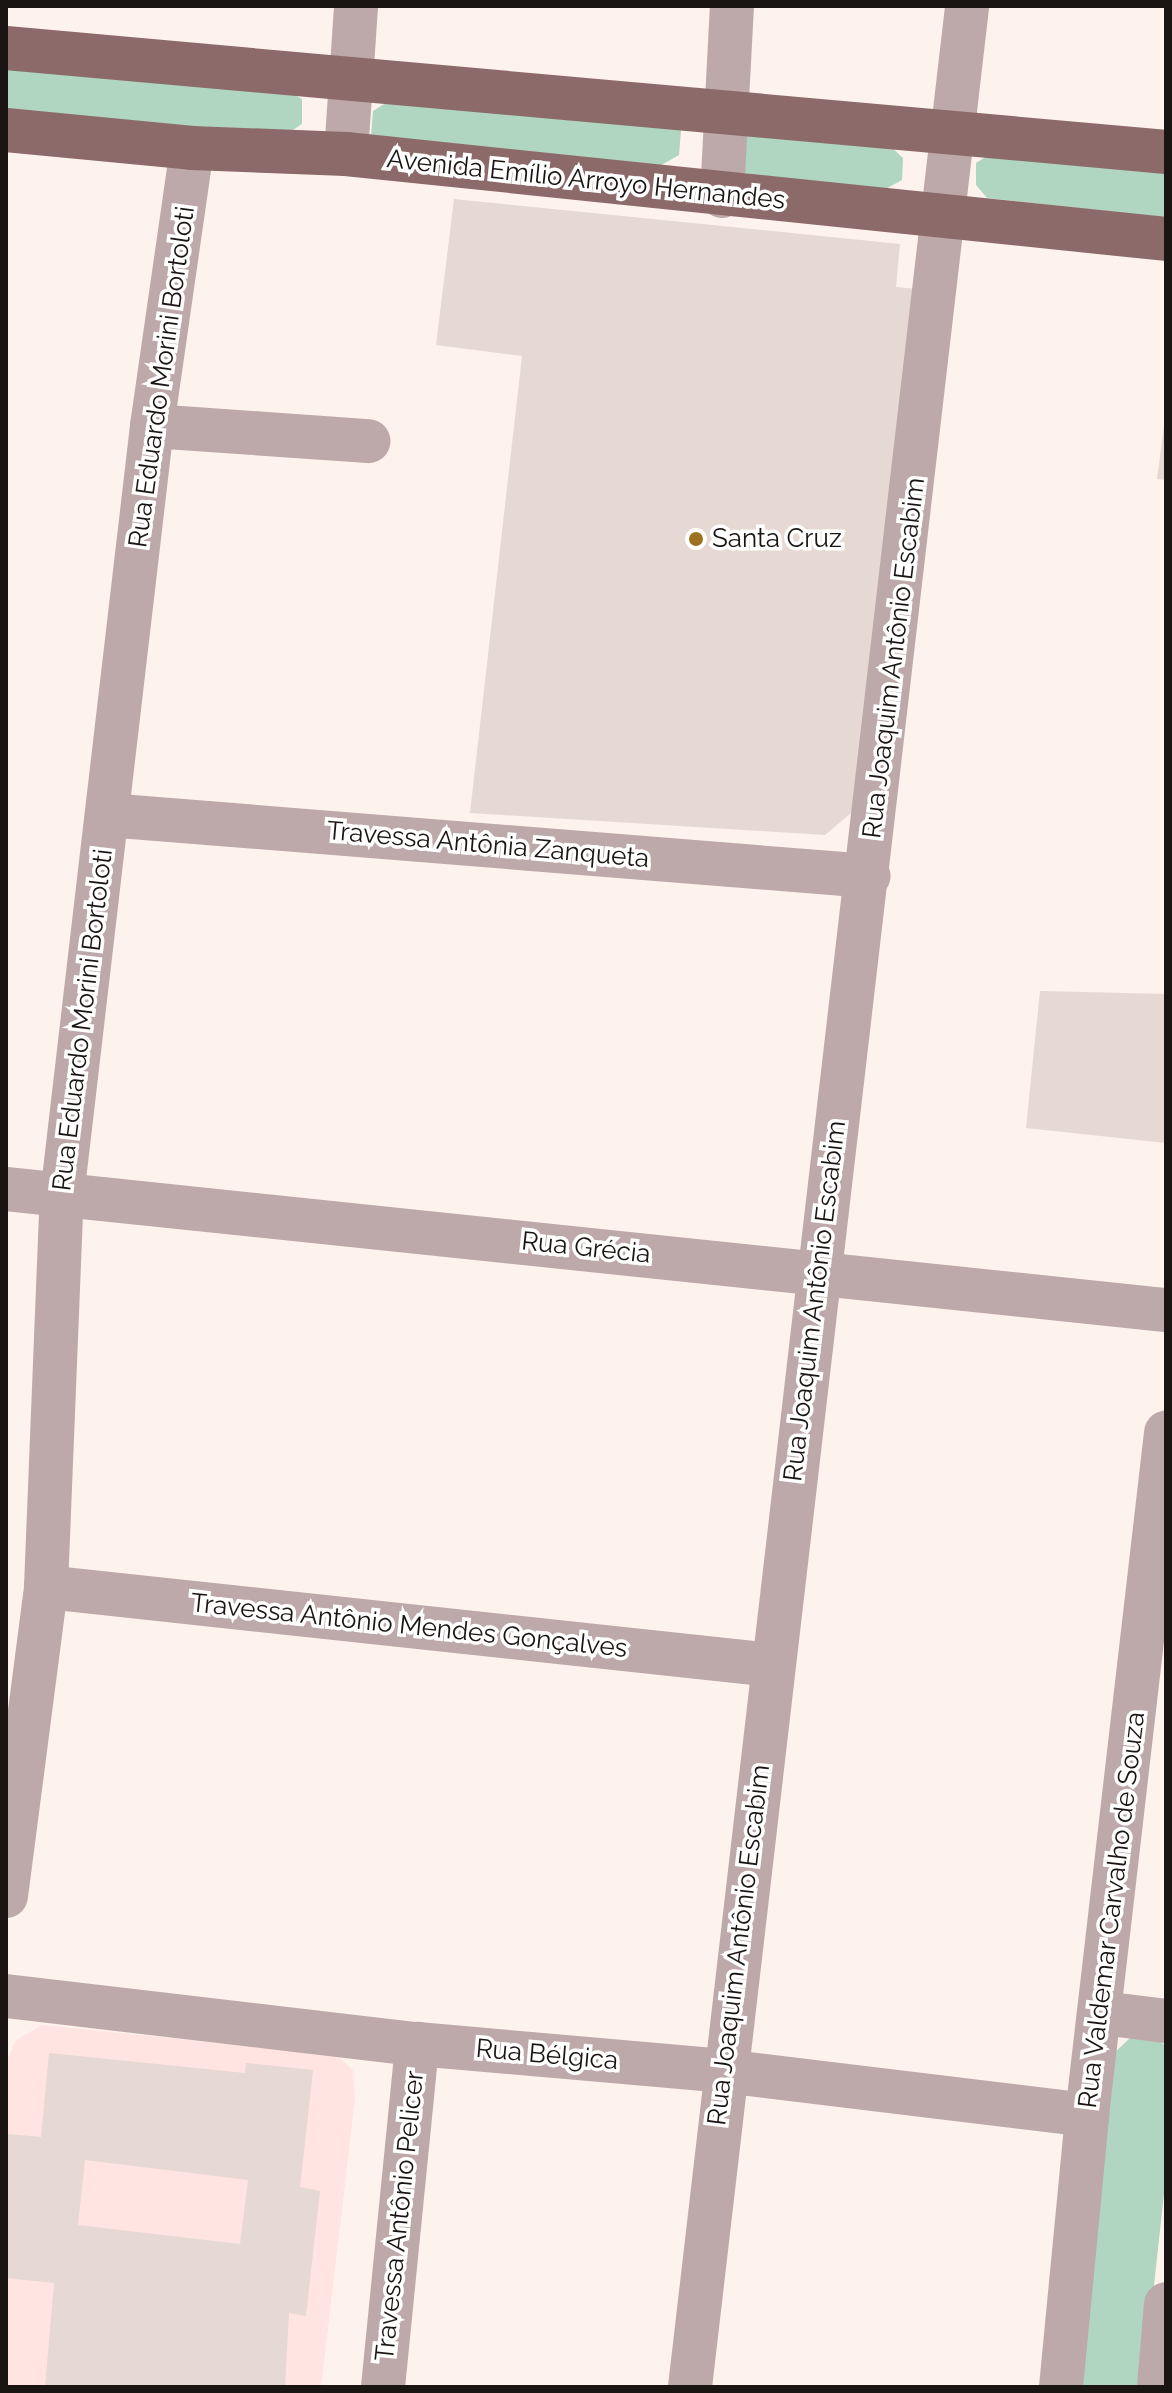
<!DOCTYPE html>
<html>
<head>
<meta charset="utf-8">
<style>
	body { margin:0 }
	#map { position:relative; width:1172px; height:2393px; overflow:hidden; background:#fef2ed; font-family:Raleway,sans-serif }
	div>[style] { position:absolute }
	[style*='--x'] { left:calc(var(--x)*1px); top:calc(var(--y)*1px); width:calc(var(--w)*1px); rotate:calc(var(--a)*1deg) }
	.education>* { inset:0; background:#ffe4e1 }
	.green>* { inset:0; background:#b0d5c0 }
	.building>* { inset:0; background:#e6d8d2 }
	.minor>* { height:44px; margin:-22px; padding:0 22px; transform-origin:22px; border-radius:22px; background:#bda9a9 }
	.major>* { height:44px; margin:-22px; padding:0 22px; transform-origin:22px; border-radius:22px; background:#8c6a6a }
	.dots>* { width:22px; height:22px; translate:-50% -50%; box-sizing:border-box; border:4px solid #fff; border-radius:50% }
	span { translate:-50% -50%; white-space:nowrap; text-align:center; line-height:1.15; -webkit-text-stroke:7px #fff; paint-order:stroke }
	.street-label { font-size:26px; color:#1a1513 }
	.poi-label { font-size:26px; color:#1a1513 }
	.left { translate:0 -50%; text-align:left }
	.frame { position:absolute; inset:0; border:8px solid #1a1513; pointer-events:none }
</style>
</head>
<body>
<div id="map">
	<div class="education">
		<div style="clip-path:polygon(42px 2025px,336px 2055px,353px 2070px,355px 2099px,321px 2387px,6px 2387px,6px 2062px,16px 2040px)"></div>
	</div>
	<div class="green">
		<div style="clip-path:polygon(6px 65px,277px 86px,302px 99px,302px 124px,278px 140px,6px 114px)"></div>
		<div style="clip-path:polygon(395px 97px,681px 130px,679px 155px,658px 167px,371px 136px,373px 111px)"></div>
		<div style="clip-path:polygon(749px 135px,888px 144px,903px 158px,902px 180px,882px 191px,749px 175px,735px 166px,738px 141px)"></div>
		<div style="clip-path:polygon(990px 154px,1166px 168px,1166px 218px,987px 198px,976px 185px,976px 163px)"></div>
		<div style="clip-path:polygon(1131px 2037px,1156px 2038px,1166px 2046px,1166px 2175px,1143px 2387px,1074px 2387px,1113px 2054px)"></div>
	</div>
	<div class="building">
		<div style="clip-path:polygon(454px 199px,900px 244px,896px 287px,918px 289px,863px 803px,825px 835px,470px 813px,522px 356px,436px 345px)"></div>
		<div style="clip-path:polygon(1164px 426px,1166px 426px,1166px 480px,1157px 479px)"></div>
		<div style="clip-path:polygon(1040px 991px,1166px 994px,1166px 1143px,1026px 1128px)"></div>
		<div style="clip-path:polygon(evenodd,49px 2053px,245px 2073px,246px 2063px,313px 2070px,300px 2187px,320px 2191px,306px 2316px,289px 2313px,285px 2387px,45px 2387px,54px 2283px,6px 2278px,6px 2158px,8px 2134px,41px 2137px,49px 2053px,85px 2160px,248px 2180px,240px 2244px,78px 2225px,85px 2160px)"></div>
	</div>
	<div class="minor">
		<div style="--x:346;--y:154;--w:148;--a:-86.1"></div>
		<div style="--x:722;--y:196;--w:190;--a:-87"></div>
		<div style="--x:152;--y:426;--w:217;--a:4"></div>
		<div style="--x:107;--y:815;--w:764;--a:4.58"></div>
		<div style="--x:6;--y:1189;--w:1166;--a:5.96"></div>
		<div style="--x:46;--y:1587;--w:729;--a:6.14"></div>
		<div style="--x:6;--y:1896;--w:312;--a:-82.6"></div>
		<div style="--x:46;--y:1587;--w:391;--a:-87.7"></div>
		<div style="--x:62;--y:1196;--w:775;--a:-83.33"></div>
		<div style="--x:152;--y:426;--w:281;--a:-81.8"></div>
		<div style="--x:6;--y:1996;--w:414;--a:6.7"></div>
		<div style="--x:417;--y:2044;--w:308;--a:5"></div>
		<div style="--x:724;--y:2071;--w:366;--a:6.9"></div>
		<div style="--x:1102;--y:2013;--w:64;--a:7.1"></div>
		<div style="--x:383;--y:2387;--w:345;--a:-84.3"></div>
		<div style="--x:690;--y:2387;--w:2397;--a:-83.36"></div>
		<div style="--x:1061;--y:2387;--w:273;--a:-84.5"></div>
		<div style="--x:1087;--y:2115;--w:687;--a:-83.39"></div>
		<div style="--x:1159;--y:2387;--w:83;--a:-85.2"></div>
	</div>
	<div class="major">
		<div style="--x:6;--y:48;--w:1165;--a:5.12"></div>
		<div style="--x:6;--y:130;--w:187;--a:5.5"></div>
		<div style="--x:192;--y:148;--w:154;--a:2.2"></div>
		<div style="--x:346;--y:154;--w:824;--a:5.92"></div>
	</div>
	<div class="dots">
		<div style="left:696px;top:539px;background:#9c7220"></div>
	</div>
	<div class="street-label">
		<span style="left:586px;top:180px;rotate:6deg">Avenida Emílio Arroyo Hernandes</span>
		<span style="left:162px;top:377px;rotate:-82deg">Rua Eduardo Morini Bortoloti</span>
		<span style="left:894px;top:658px;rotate:-83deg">Rua Joaquim Antônio Escabim</span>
		<span style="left:488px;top:845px;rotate:5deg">Travessa Antônia Zanqueta</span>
		<span style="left:83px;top:1020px;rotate:-83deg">Rua Eduardo Morini Bortoloti</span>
		<span style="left:586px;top:1248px;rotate:6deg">Rua Grécia</span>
		<span style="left:815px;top:1301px;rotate:-83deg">Rua Joaquim Antônio Escabim</span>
		<span style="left:409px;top:1626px;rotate:6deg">Travessa Antônio Mendes Gonçalves</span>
		<span style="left:1112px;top:1910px;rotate:-83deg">Rua Valdemar Carvalho de Souza</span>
		<span style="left:739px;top:1945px;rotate:-83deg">Rua Joaquim Antônio Escabim</span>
		<span style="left:547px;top:2055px;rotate:5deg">Rua Bélgica</span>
		<span style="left:400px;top:2216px;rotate:-84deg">Travessa Antônio Pelicer</span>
	</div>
	<div class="poi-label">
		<span class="left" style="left:712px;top:539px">Santa Cruz</span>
	</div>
	<div class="frame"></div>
</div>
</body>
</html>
